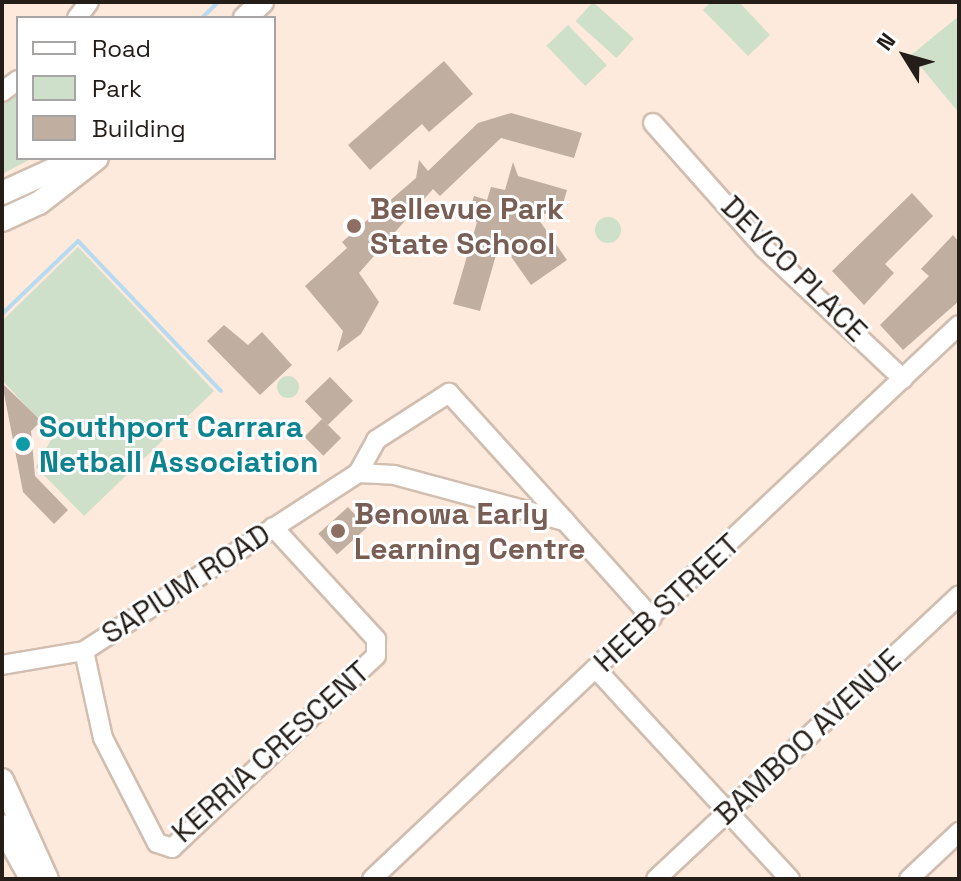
<!DOCTYPE html>
<html>
<head>
<meta charset="utf-8">
<style>
	body { margin:0 }
	#map { position:relative; width:961px; height:881px; overflow:hidden; background:#feeadc; font-family:"Space Grotesk",sans-serif }
	div>[style] { position:absolute }
	[style*='--x'] { left:calc(var(--x)*1px); top:calc(var(--y)*1px); width:calc(var(--w)*1px); rotate:calc(var(--a)*1deg) }
	.green>* { inset:0; background:#cedfca; transform-origin:0 0 }
	.round { border-radius:50% }
	.stream>* { height:4px; margin:-2px; padding:0 2px; transform-origin:2px; border-radius:2px; background:#b7daf1 }
	.building>* { inset:0; background:#c0aea0; transform-origin:0 0 }
	.roads { filter:drop-shadow(2px 0 #d1beb0) drop-shadow(-2px 0 #d1beb0) drop-shadow(0 2px #d1beb0) drop-shadow(0 -2px #d1beb0) }
	.minor>* { height:18px; margin:-9px; padding:0 9px; transform-origin:9px; border-radius:9px; background:#fff }
	.major>* { height:22px; margin:-11px; padding:0 11px; transform-origin:11px; border-radius:11px; background:#fff }
	.dots>* { width:22px; height:22px; translate:-50% -50%; box-sizing:border-box; border:4px solid #fff; border-radius:50% }
	span { translate:-50% -50%; white-space:nowrap; text-align:center; line-height:1.15; -webkit-text-stroke:6px #fff; paint-order:stroke }
	.education-label { font-size:30px; color:#785e54; font-weight:700 }
	.left { translate:0 -50%; text-align:left }
	.street-label { font-size:30px; color:#241d18 }
	.culture-label { font-size:30px; color:#0d838f; font-weight:700 }
	.frame { position:absolute; inset:0; border:4px solid #241d18; pointer-events:none }
	.legend { position:absolute; left:16px; top:16px; width:260px; height:144px; box-sizing:border-box; background:#fff; border:2px solid #a7a5a3; margin:0; padding:10px 14px; list-style:none; font-size:24px; color:#241d18 }
	.legend li { display:flex; align-items:center; gap:16px; height:40px }
	.legend b { width:40px; border:2px solid #a7a5a3 }
	.north { position:absolute; left:865px; top:16px; width:80px; height:80px; -webkit-text-stroke:6px #fff; paint-order:stroke; rotate:307deg; font-size:22px; font-weight:700; line-height:32px; text-align:center; color:#241d18 }
	.north::after { content:''; display:block; margin:auto; width:28px; height:36px; background:#241d18; clip-path:polygon(50% 0,100% 100%,50% 72%,0 100%) }
</style>
</head>
<body>
<div id="map">
	<div class="green">
		<div style="left:593px;top:2px;width:55px;height:26px;rotate:42deg"></div>
		<div style="clip-path:polygon(711px 2px,739px 2px,770px 35px,748px 56px,703px 10px)"></div>
		<div style="clip-path:polygon(959px 16px,959px 113px,911px 55px)"></div>
		<div style="left:568px;top:25px;width:56px;height:30px;rotate:46deg"></div>
		<div style="clip-path:polygon(18px 91px,18px 158px,33px 158px,2px 174px,2px 103px)"></div>
		<div class="round" style="left:595px;top:217px;width:26px;height:26px"></div>
		<div style="clip-path:polygon(78px 247px,214px 391px,84px 516px,36px 467px,53px 436px,2px 380px,2px 321px)"></div>
		<div class="round" style="left:277px;top:376px;width:22px;height:22px"></div>
	</div>
	<div class="stream">
		<div style="--x:202;--y:18;--w:23;--a:-45"></div>
		<div style="--x:2;--y:314;--w:105;--a:-43.8"></div>
		<div style="--x:78;--y:241;--w:207;--a:46.4"></div>
	</div>
	<div class="building">
		<div style="clip-path:polygon(444px 61px,473px 94px,429px 132px,422px 124px,370px 170px,348px 145px)"></div>
		<div style="clip-path:polygon(511px 113px,582px 133px,574px 158px,501px 138px,440px 196px,433px 189px,359px 273px,379px 302px,361px 334px,337px 352px,343px 331px,305px 286px,347px 248px,342px 242px,416px 178px,419px 160px,428px 171px,478px 123px)"></div>
		<div style="clip-path:polygon(513px 162px,518px 176px,567px 190px,559px 218px,532px 210px,567px 260px,531px 285px,500px 241px,480px 311px,453px 304px,477px 222px,467px 220px,474px 196px,487px 200px,491px 187px,505px 190px)"></div>
		<div style="clip-path:polygon(912px 193px,933px 216px,885px 264px,894px 273px,864px 305px,832px 271px)"></div>
		<div style="clip-path:polygon(953px 235px,959px 242px,959px 301px,903px 350px,880px 325px,929px 276px,921px 269px)"></div>
		<div style="clip-path:polygon(224px 325px,248px 345px,262px 332px,292px 365px,260px 395px,207px 341px)"></div>
		<div style="left:330px;top:377px;width:33px;height:35px;rotate:46deg"></div>
		<div style="clip-path:polygon(2px 383px,41px 421px,31px 431px,35px 476px,68px 510px,54px 524px,23px 492px)"></div>
		<div style="left:322px;top:419px;width:27px;height:25px;rotate:45deg"></div>
		<div style="left:348px;top:507px;width:28px;height:40px;rotate:48deg"></div>
	</div>
	<div class="roads">
		<div class="minor">
			<div style="--x:77;--y:18;--w:20;--a:-53"></div>
			<div style="--x:2;--y:92;--w:20;--a:-37"></div>
			<div style="--x:653;--y:123;--w:167;--a:48.4"></div>
			<div style="--x:764;--y:248;--w:191;--a:43.3"></div>
			<div style="--x:358;--y:473;--w:38;--a:-61"></div>
			<div style="--x:376;--y:440;--w:87;--a:-32.8"></div>
			<div style="--x:449;--y:393;--w:173;--a:47.8"></div>
			<div style="--x:84;--y:651;--w:89;--a:77.7"></div>
			<div style="--x:103;--y:738;--w:118;--a:62.8"></div>
			<div style="--x:157;--y:843;--w:16;--a:18"></div>
			<div style="--x:172;--y:848;--w:280;--a:-43.3"></div>
			<div style="--x:376;--y:656;--w:17;--a:-90"></div>
			<div style="--x:376;--y:639;--w:152;--a:-132.6"></div>
			<div style="--x:2;--y:665;--w:83;--a:-9.7"></div>
			<div style="--x:84;--y:651;--w:327;--a:-33"></div>
			<div style="--x:358;--y:473;--w:36;--a:3"></div>
			<div style="--x:394;--y:475;--w:177;--a:15.1"></div>
			<div style="--x:565;--y:521;--w:130;--a:48.1"></div>
			<div style="--x:596;--y:669;--w:286;--a:47.3"></div>
			<div style="--x:372;--y:879;--w:807;--a:-43.34"></div>
			<div style="--x:656;--y:879;--w:415;--a:-43.1"></div>
			<div style="--x:909;--y:879;--w:69;--a:-43.2"></div>
		</div>
		<div class="major">
			<div style="--x:245;--y:18;--w:23;--a:-43"></div>
			<div style="--x:2;--y:193;--w:85;--a:-24.4"></div>
			<div style="--x:2;--y:220;--w:41;--a:-24.7"></div>
			<div style="--x:39;--y:203;--w:73;--a:-37.8"></div>
			<div style="--x:2;--y:780;--w:109;--a:65.6"></div>
			<div style="--x:2;--y:826;--w:60;--a:60.9"></div>
		</div>
	</div>
	<div class="dots">
		<div style="left:354px;top:226px;background:#8d6e63"></div>
		<div style="left:23px;top:444px;background:#0f9aa8"></div>
		<div style="left:338px;top:531px;background:#8d6e63"></div>
	</div>
	<div class="education-label">
		<span class="left" style="left:370px;top:226px">Bellevue Park<br>State School</span>
		<span class="left" style="left:354px;top:531px">Benowa Early<br>Learning Centre</span>
	</div>
	<div class="street-label">
		<span style="left:794px;top:269px;rotate:45deg">DEVCO PLACE</span>
		<span style="left:186px;top:584px;rotate:-33deg">SAPIUM ROAD</span>
		<span style="left:667px;top:603px;rotate:-43deg">HEEB STREET</span>
		<span style="left:808px;top:737px;rotate:-43deg">BAMBOO AVENUE</span>
		<span style="left:271px;top:752px;rotate:-42deg">KERRIA CRESCENT</span>
	</div>
	<div class="culture-label">
		<span class="left" style="left:39px;top:444px">Southport Carrara<br>Netball Association</span>
	</div>
	<div class="frame"></div>
	<ul class="legend">
	<li><b style="height:10px;background:#fff"></b>Road</li>
	<li><b style="height:22px;background:#cedfca"></b>Park</li>
	<li><b style="height:22px;background:#c0aea0"></b>Building</li>
	</ul>
	<div class="north">N</div>
</div>
</body>
</html>
